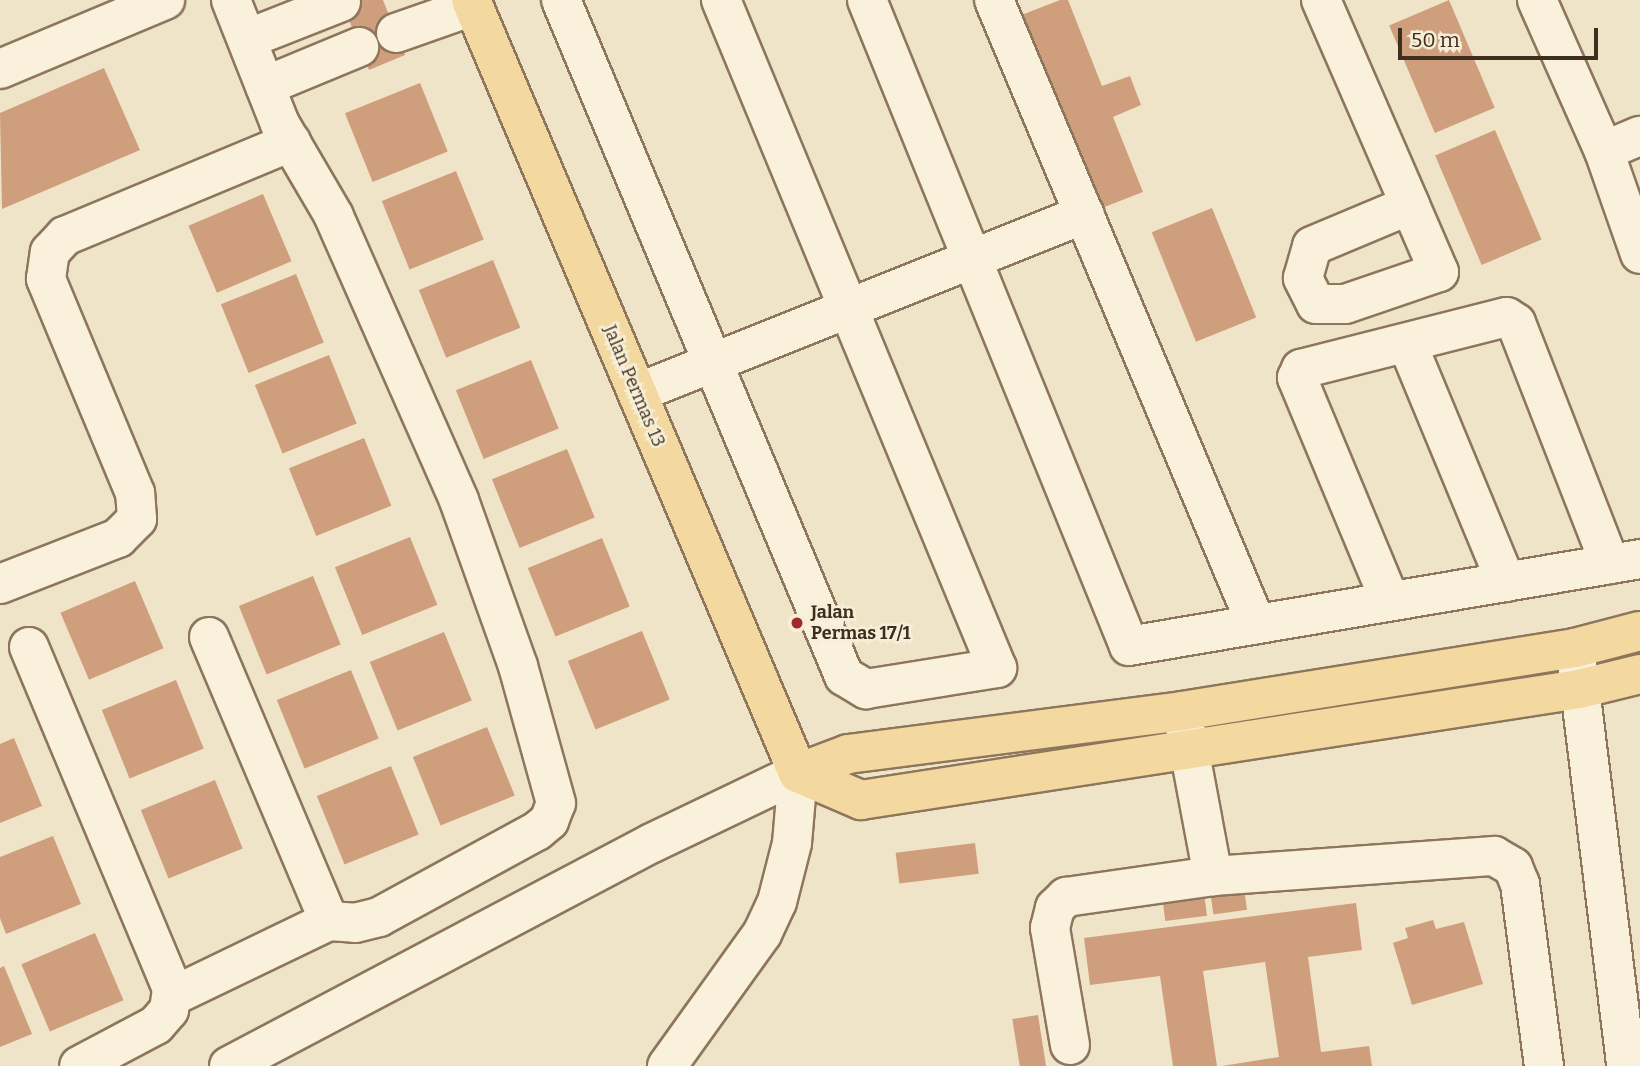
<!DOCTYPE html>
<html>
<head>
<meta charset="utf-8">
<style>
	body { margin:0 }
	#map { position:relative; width:1640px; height:1066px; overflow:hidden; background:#f0e4c8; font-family:Bitter,serif }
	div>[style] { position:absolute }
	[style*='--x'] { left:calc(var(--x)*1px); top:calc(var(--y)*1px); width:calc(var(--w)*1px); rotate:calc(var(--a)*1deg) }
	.building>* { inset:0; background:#cf9f7d; transform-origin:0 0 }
	.roads { filter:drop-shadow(2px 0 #8d765c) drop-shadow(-2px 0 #8d765c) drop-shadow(0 2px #8d765c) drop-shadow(0 -2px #8d765c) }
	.minor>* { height:38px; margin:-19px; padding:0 19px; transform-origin:19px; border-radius:19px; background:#faf1dc }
	.major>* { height:38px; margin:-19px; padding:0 19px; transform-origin:19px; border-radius:19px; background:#f3d9a0 }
	.dots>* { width:19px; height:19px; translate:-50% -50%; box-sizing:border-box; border:4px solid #f7eed8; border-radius:50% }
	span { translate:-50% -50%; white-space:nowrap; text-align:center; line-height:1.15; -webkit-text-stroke:5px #f7eed8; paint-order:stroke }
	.street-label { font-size:18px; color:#3d2e20 }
	.poi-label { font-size:18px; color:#3d2e20; font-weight:700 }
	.left { translate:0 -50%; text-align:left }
	.scale { position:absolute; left:1398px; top:28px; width:200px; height:32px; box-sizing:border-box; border:4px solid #3d2e20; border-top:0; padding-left:9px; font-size:21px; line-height:24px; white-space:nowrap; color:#3d2e20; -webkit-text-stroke:5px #f7eed8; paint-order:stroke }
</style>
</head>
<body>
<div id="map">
	<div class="building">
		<div style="clip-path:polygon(341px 0,383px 0,405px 55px,369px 70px)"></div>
		<div style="clip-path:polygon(1060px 0,1068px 0,1102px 86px,1130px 76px,1141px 105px,1113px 117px,1143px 192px,1094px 211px,1019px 16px)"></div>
		<div style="left:1449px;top:0;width:117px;height:65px;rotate:67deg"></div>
		<div style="clip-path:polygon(104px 68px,140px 150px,2px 209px,0 113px)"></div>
		<div style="left:420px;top:83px;width:74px;height:81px;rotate:68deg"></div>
		<div style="left:1495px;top:130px;width:119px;height:65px;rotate:67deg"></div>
		<div style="left:456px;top:171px;width:74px;height:80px;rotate:68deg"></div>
		<div style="left:263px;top:194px;width:73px;height:81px;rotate:67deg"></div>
		<div style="left:1212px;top:208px;width:118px;height:65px;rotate:68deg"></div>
		<div style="left:493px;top:260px;width:73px;height:80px;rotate:68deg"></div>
		<div style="left:296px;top:274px;width:74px;height:81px;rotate:68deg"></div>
		<div style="left:329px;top:355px;width:74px;height:80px;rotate:68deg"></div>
		<div style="left:531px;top:360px;width:74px;height:81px;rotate:68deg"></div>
		<div style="left:364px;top:438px;width:73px;height:81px;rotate:68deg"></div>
		<div style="left:567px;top:449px;width:74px;height:81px;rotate:68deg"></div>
		<div style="left:410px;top:537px;width:73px;height:81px;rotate:68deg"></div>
		<div style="left:602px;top:538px;width:74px;height:80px;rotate:68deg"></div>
		<div style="left:313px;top:576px;width:74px;height:80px;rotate:68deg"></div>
		<div style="left:135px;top:581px;width:73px;height:81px;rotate:67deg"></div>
		<div style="left:642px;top:631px;width:74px;height:80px;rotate:68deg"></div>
		<div style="left:444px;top:632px;width:74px;height:80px;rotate:68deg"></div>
		<div style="left:351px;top:670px;width:74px;height:80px;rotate:68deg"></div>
		<div style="left:176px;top:680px;width:74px;height:80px;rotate:68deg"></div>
		<div style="left:487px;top:727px;width:74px;height:80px;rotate:68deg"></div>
		<div style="clip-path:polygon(14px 738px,42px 806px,0 823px,0 744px)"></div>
		<div style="left:391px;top:766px;width:74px;height:80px;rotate:68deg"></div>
		<div style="left:215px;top:780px;width:74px;height:80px;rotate:68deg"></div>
		<div style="clip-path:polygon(53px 836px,81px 904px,6px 934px,0 918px,0 857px)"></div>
		<div style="left:975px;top:843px;width:31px;height:80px;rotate:83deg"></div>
		<div style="left:1244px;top:888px;width:22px;height:34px;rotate:82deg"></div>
		<div style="left:1204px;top:892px;width:24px;height:42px;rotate:83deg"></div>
		<div style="clip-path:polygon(1356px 903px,1362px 950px,1308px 957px,1321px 1052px,1369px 1046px,1372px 1066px,1222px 1066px,1279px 1057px,1265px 962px,1203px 971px,1217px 1066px,1173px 1066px,1160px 976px,1090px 985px,1084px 938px)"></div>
		<div style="clip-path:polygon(1433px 920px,1436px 929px,1464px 922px,1483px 984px,1412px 1005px,1393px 943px,1408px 938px,1405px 928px)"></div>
		<div style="left:95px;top:933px;width:73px;height:80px;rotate:67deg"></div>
		<div style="clip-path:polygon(4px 966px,32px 1034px,0 1047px,0 968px)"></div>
		<div style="left:1038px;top:1015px;width:52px;height:26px;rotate:81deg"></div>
	</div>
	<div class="roads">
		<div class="minor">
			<div style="--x:561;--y:0;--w:733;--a:67.28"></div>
			<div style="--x:844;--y:676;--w:26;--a:31"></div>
			<div style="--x:866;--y:689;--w:133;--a:-9.1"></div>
			<div style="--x:997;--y:668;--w:723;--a:-112.45"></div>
			<div style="--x:867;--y:0;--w:697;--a:67.92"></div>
			<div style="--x:1129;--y:646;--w:518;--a:-9.66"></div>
			<div style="--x:994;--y:0;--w:677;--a:67.22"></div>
			<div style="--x:1321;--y:0;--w:223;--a:66.5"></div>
			<div style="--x:1410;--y:205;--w:73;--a:66.6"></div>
			<div style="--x:1439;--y:272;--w:99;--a:161.2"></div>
			<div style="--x:1345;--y:304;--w:29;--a:180"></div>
			<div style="--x:1316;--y:304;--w:29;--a:-117"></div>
			<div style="--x:1303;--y:278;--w:33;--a:-74"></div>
			<div style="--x:1312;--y:246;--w:106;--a:-22.7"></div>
			<div style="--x:1537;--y:0;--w:165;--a:66.1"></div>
			<div style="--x:1604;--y:151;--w:109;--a:70.7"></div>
			<div style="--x:396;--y:33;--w:82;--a:-19.3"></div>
			<div style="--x:247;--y:39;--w:101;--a:-21.5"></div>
			<div style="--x:0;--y:69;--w:179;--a:-22.7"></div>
			<div style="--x:265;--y:86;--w:102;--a:-22.5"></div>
			<div style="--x:1604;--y:151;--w:39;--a:-23"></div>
			<div style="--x:1407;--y:343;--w:259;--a:67.5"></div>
			<div style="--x:637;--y:393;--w:482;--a:-21.8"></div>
			<div style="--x:0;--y:584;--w:127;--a:-21.3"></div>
			<div style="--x:118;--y:538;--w:27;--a:-45"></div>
			<div style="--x:137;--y:519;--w:26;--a:-94"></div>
			<div style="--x:135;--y:493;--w:232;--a:-112.6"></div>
			<div style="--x:46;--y:279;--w:27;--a:-82"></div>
			<div style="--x:50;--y:252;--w:22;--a:-47"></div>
			<div style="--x:65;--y:236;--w:245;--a:-22.6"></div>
			<div style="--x:1390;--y:601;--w:242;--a:-112.6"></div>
			<div style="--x:1297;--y:378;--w:10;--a:-66"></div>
			<div style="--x:1301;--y:369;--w:212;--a:-14.2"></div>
			<div style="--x:1507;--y:317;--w:11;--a:34"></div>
			<div style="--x:1516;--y:323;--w:259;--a:68.7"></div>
			<div style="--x:209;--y:637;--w:308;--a:67.1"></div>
			<div style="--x:29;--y:647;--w:371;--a:67.3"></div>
			<div style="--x:172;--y:989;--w:21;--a:98"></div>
			<div style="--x:169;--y:1010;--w:20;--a:131"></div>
			<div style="--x:156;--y:1025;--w:87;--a:152"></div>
			<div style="--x:1575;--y:648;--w:421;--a:83"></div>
			<div style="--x:1183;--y:716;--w:163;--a:79.4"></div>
			<div style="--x:173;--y:996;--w:173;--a:-25.7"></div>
			<div style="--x:329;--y:921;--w:26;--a:4"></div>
			<div style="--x:355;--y:923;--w:25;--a:-14"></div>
			<div style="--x:379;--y:917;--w:180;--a:-28.6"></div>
			<div style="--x:537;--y:831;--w:16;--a:-40"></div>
			<div style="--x:549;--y:821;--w:19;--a:-69"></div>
			<div style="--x:556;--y:803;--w:142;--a:-105.5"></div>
			<div style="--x:518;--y:666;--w:176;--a:-109.6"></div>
			<div style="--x:459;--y:500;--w:310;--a:-113.8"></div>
			<div style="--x:334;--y:216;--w:107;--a:-120.4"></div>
			<div style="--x:280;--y:124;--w:133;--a:-111.6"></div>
			<div style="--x:1070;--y:1045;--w:119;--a:-99.7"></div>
			<div style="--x:1050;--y:928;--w:21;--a:-76"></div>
			<div style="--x:1055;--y:908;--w:16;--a:-45"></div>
			<div style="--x:1066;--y:897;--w:148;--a:-8.1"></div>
			<div style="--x:1213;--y:876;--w:282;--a:-4.1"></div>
			<div style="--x:1494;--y:856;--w:22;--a:30"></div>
			<div style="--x:1513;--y:867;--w:18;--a:68"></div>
			<div style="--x:1520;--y:884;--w:184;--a:82.5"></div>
			<div style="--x:229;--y:1066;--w:478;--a:-27.8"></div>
			<div style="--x:652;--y:843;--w:162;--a:-25.6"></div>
			<div style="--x:667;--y:1066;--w:163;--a:-54.3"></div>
			<div style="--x:762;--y:934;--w:35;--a:-65"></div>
			<div style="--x:777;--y:902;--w:61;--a:-75.7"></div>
			<div style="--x:792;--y:843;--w:70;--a:-85.1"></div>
		</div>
		<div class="major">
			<div style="--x:471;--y:0;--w:839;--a:67.07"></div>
			<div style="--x:798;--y:773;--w:69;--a:23.2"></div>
			<div style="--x:861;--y:800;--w:727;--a:-8.79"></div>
			<div style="--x:1579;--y:689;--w:63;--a:-13.8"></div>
			<div style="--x:798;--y:773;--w:53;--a:-20.8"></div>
			<div style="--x:848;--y:754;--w:337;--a:-7.3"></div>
			<div style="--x:1182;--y:711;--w:398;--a:-9.1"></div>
			<div style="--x:1575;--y:648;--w:67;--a:-14.7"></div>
		</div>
	</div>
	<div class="dots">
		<div style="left:797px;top:623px;background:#9e2a2b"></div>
	</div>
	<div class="street-label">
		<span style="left:634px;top:386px;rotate:67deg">Jalan Permas 13</span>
	</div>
	<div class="poi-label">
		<span class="left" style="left:811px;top:623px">Jalan<br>Permas 17/1</span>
	</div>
	<div class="scale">50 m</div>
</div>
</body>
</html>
